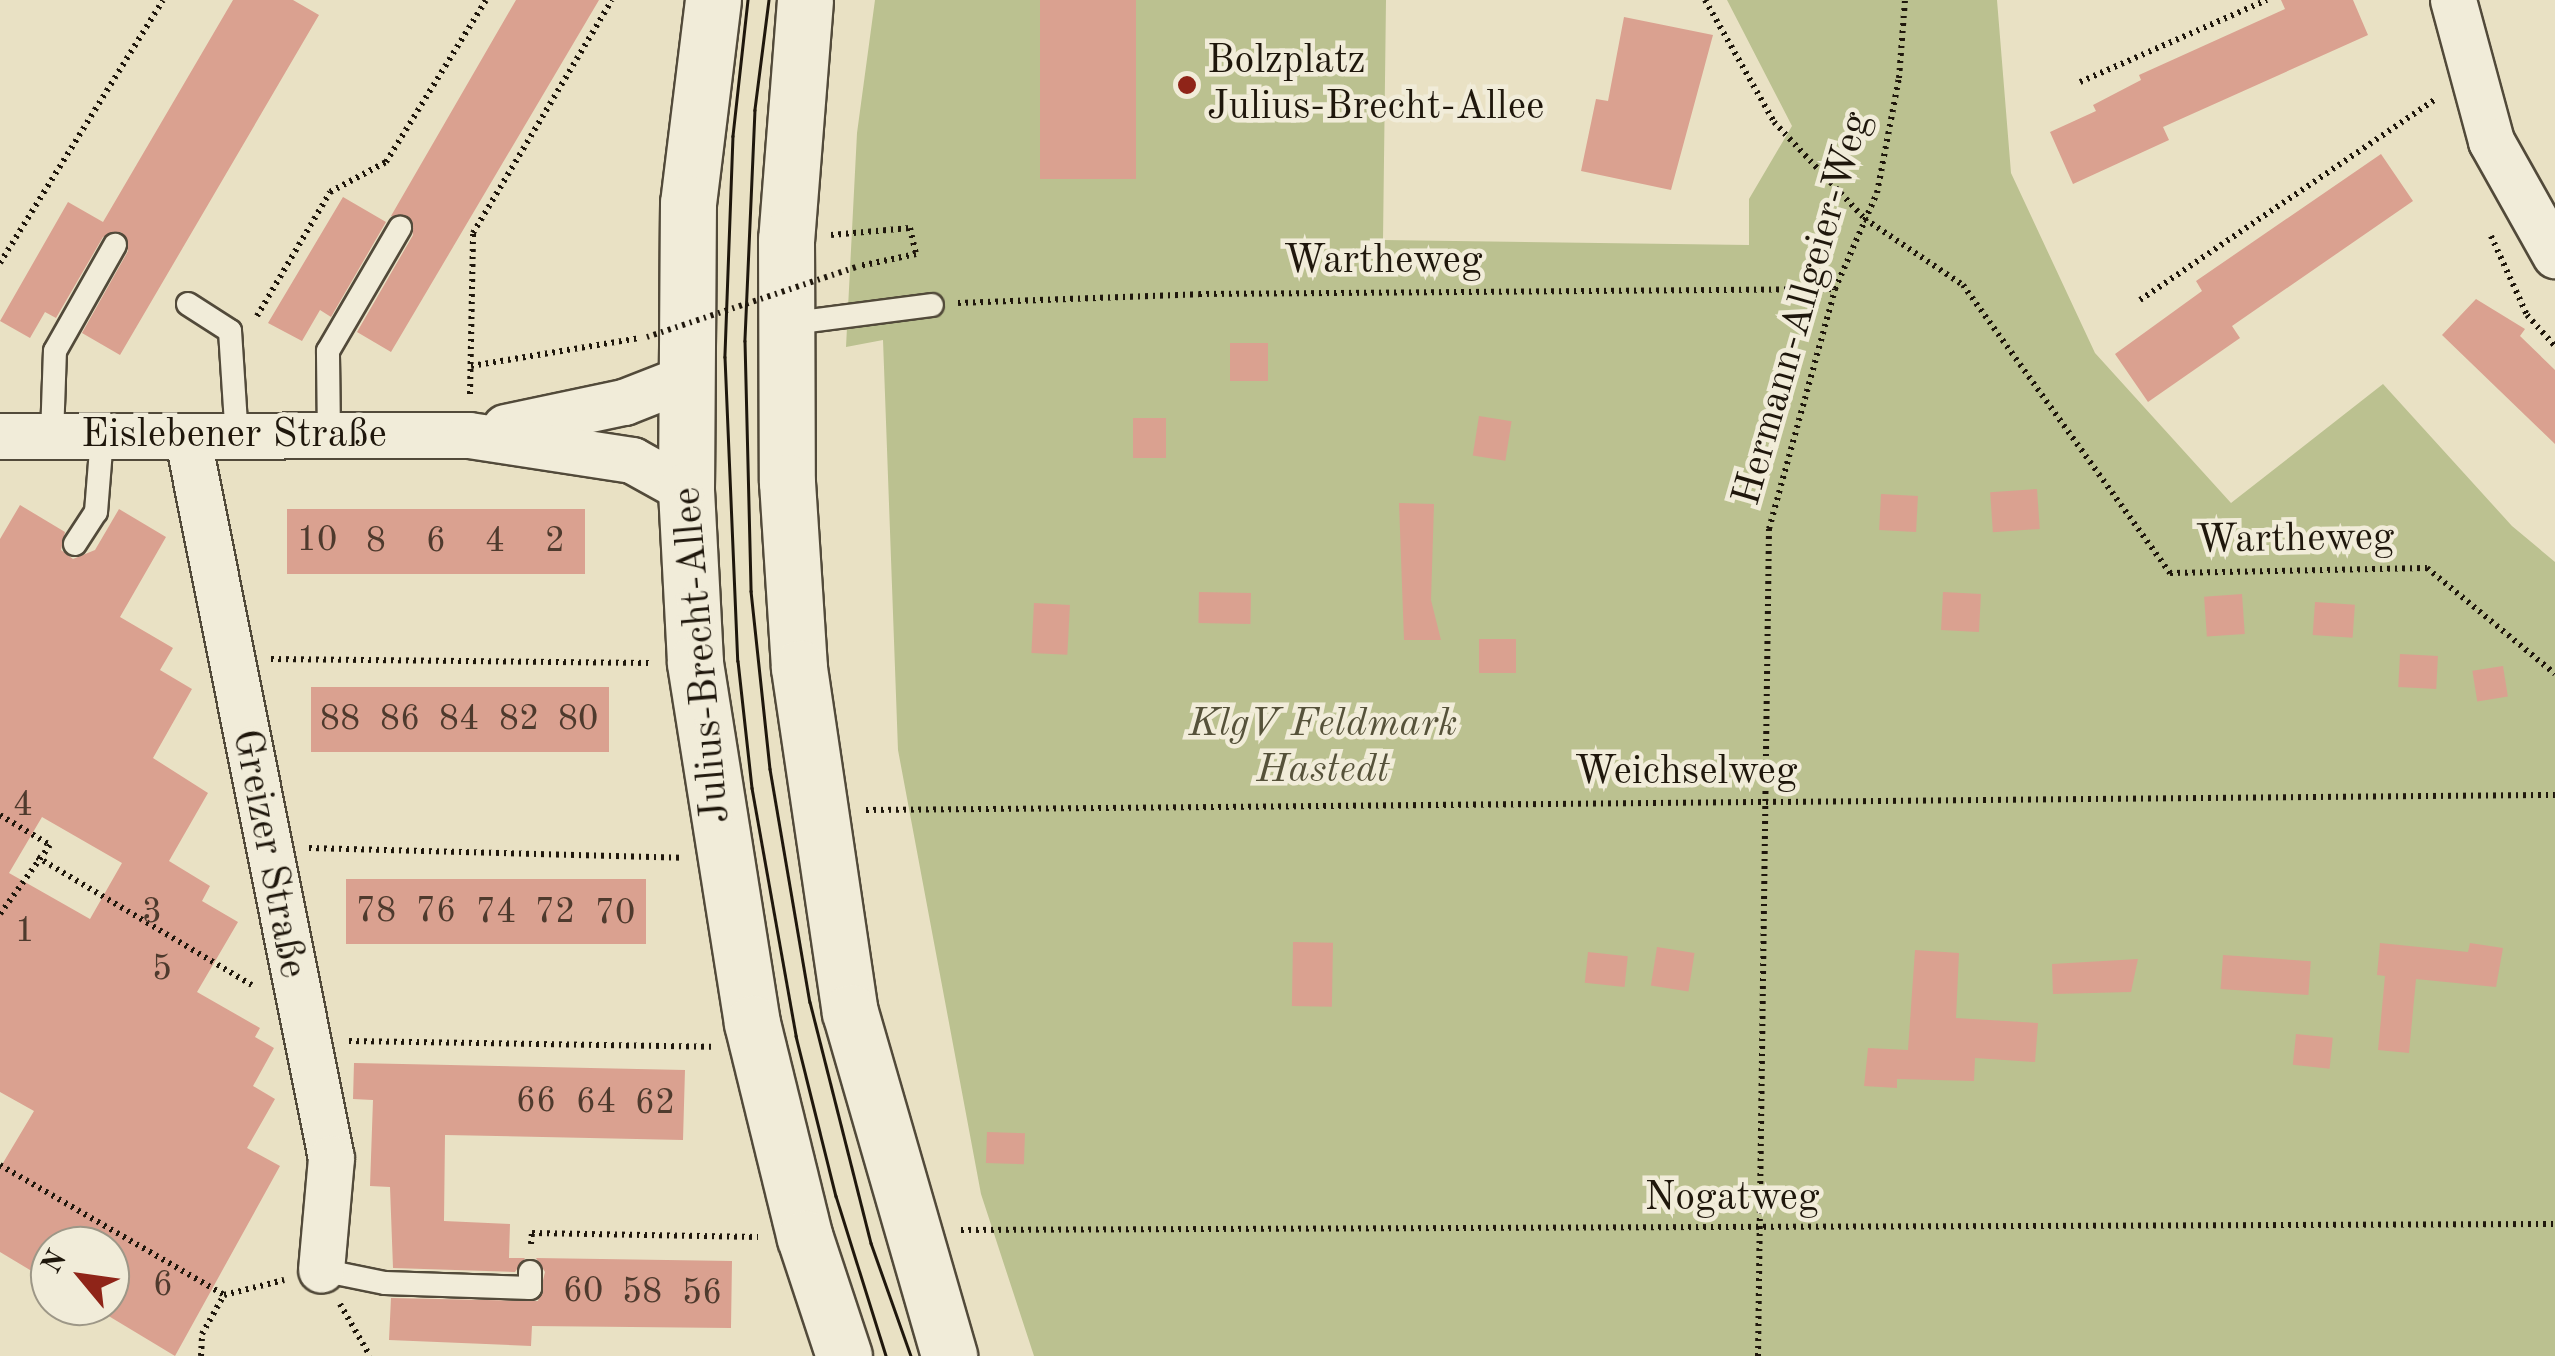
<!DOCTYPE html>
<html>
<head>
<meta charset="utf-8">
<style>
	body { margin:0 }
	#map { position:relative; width:2555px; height:1356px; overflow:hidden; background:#e9e1c4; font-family:"Old Standard TT",serif }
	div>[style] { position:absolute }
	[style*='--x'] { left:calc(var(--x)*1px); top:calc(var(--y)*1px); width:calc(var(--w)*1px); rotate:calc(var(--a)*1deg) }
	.green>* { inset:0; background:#bbc190 }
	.building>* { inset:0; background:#daa190; transform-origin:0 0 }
	.path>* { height:6px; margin-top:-3px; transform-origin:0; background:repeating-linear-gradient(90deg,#1f170c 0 2.5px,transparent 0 7.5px) }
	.roads { filter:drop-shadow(2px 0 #524a3a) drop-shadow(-2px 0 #524a3a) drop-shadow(0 2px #524a3a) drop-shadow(0 -2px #524a3a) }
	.lane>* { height:22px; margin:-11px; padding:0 11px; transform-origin:11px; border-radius:11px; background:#f1ecd9 }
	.street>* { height:45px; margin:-22.5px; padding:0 22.5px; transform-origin:22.5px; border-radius:22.5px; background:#f1ecd9 }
	.secondary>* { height:55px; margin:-27.5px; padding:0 27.5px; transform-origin:27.5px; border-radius:27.5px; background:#f1ecd9 }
	.tram>* { height:2.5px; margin:-1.25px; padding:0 1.25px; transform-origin:1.25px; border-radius:1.25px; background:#1f170c }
	.path-bridge>* { height:6px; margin-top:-3px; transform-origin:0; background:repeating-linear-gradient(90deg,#1f170c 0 2.5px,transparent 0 7.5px) }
	.dots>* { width:28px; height:28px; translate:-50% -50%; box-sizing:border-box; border:5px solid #f1ecd9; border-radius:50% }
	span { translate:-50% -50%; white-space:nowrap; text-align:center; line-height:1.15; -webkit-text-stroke:9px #f1ecd9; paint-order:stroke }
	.number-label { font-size:35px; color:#4e3a2d }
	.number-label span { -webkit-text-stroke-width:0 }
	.poi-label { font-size:40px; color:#1f170c }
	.left { translate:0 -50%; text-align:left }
	.street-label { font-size:40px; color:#1f170c }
	.park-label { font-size:40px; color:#56523a; font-style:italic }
	.north { position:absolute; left:30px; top:1226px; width:100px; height:100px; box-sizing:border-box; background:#f1ecd9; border:2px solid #9d9787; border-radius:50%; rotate:299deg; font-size:28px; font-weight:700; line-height:40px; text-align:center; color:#1f170c }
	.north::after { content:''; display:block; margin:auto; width:35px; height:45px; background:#8f2418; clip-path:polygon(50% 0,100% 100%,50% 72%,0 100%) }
</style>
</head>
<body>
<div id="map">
	<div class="green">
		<div style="clip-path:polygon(875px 0,1386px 0,1383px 240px,1749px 245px,1749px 199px,1792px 126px,1727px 0,1997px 0,2011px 173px,2095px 353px,2231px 503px,2383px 384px,2512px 526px,2555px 562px,2555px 1356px,1034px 1356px,981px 1194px,898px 750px,883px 340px,846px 347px,857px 133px)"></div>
	</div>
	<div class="building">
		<div style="clip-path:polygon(233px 0,293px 0,319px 15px,120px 355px,82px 333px,128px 251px,121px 232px,103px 237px,56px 318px,45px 312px,30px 338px,0 321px,68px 202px,103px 222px)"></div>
		<div style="clip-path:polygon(516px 0,599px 0,391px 352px,357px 332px,413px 235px,408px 216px,391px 216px)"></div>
		<div style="left:1040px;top:0;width:96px;height:179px"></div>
		<div style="clip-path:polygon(2281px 0,2353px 0,2368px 35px,2163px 127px,2169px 140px,2073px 184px,2050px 132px,2096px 111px,2093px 105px,2141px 80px,2139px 75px,2285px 9px)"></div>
		<div style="clip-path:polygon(1624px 17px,1713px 35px,1671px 190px,1581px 171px,1596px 99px,1608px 101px)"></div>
		<div style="clip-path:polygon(2381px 154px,2413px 201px,2232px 326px,2240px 338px,2148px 402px,2115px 354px,2202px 291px,2196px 281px)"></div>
		<div style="clip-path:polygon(343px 197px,386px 222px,331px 317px,320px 310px,302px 341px,268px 323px)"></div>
		<div style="clip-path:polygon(2476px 299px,2525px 329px,2520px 336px,2555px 370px,2555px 444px,2442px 335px)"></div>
		<div style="left:1268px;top:343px;width:38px;height:38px;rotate:90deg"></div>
		<div style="left:1479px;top:416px;width:33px;height:40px;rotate:9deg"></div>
		<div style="left:1166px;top:418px;width:40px;height:33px;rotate:90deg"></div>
		<div style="left:2037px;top:489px;width:40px;height:47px;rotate:86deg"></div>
		<div style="left:1881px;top:494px;width:37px;height:36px;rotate:3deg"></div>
		<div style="clip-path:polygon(1399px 503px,1434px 504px,1431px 600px,1441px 640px,1404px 640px)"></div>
		<div style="clip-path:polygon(evenodd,20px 505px,65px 532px,61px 550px,73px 559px,95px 550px,119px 509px,166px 537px,120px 617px,173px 648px,160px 670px,192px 689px,153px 758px,208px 793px,169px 861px,210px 886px,202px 901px,238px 922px,197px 992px,260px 1028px,255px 1037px,274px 1048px,253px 1086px,275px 1099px,247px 1148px,280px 1166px,175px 1356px,92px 1306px,110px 1306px,110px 1246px,50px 1246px,50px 1282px,0 1252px,0 1168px,34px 1111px,0 1092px,0 539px,20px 505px,42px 817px,122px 863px,90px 919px,9px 873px,42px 817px)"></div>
		<div style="left:287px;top:509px;width:298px;height:65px"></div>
		<div style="left:1199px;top:592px;width:52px;height:31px;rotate:1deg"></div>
		<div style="left:1943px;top:592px;width:38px;height:38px;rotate:3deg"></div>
		<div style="left:2242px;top:594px;width:40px;height:38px;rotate:86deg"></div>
		<div style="left:2315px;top:602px;width:40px;height:33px;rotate:4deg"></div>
		<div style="left:1034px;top:603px;width:36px;height:50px;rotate:3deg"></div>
		<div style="left:1516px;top:639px;width:34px;height:37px;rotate:90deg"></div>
		<div style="left:2400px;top:654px;width:38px;height:33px;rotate:3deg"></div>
		<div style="left:2503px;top:666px;width:31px;height:31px;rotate:81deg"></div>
		<div style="left:311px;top:687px;width:298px;height:65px"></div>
		<div style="left:346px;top:879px;width:300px;height:65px"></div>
		<div style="left:1293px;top:942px;width:40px;height:64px;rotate:1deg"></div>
		<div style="clip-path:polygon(2380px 943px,2468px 952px,2470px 943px,2503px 948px,2496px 987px,2416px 979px,2409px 1053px,2378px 1050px,2385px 976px,2377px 975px)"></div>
		<div style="left:1657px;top:947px;width:38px;height:39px;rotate:9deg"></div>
		<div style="clip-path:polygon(1915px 950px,1959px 953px,1956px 1018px,2038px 1023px,2035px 1062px,1975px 1058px,1974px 1081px,1897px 1079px,1897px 1088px,1864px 1086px,1868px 1048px,1908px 1050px)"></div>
		<div style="left:1588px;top:952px;width:40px;height:31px;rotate:6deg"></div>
		<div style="left:2223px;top:955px;width:88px;height:34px;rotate:4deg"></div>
		<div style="clip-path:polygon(2138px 959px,2131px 992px,2053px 994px,2052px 964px)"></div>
		<div style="left:2296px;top:1034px;width:37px;height:31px;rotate:6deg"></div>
		<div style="clip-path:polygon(354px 1063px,685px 1070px,683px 1140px,445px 1135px,444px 1221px,510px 1224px,509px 1258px,525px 1258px,515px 1272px,393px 1268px,390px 1187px,370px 1186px,373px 1100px,353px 1099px)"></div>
		<div style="left:987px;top:1132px;width:38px;height:31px;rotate:2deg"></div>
		<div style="clip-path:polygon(536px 1258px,732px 1261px,731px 1328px,532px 1326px,531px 1346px,389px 1340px,391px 1298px,538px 1301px,545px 1272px)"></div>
	</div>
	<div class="path">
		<div style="--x:1705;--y:0;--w:140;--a:60.5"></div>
		<div style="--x:1774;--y:122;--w:133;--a:46.8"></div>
		<div style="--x:1865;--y:219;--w:118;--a:34"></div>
		<div style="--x:1963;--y:285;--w:355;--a:54.3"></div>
		<div style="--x:2170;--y:573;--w:257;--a:-1.1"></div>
		<div style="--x:2427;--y:568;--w:166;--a:39.6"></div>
		<div style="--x:2080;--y:82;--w:204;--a:-23.7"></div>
		<div style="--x:831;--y:235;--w:79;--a:-5.1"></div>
		<div style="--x:910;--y:228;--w:27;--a:77"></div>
		<div style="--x:916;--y:254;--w:58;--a:168.1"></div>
		<div style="--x:2491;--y:236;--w:87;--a:65.5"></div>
		<div style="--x:2527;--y:315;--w:42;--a:47.9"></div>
		<div style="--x:0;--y:263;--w:309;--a:-58.2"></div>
		<div style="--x:2140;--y:300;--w:358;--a:-34.2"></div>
		<div style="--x:958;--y:303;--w:241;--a:-2.1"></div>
		<div style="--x:1199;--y:294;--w:636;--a:-0.45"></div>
		<div style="--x:257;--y:316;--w:144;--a:-59.5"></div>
		<div style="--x:330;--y:192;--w:64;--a:-28.2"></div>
		<div style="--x:386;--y:162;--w:190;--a:-58.3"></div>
		<div style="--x:471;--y:366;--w:172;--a:-9.4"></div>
		<div style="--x:470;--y:394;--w:161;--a:-88.9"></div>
		<div style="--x:473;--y:233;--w:271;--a:-59.2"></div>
		<div style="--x:271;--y:659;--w:378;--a:0.6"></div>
		<div style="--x:866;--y:810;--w:1689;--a:-0.51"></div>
		<div style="--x:0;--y:815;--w:58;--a:31"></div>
		<div style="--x:50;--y:845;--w:85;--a:125.9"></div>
		<div style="--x:309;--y:848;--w:373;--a:1.5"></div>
		<div style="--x:37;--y:857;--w:250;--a:30.8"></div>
		<div style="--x:349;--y:1041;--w:362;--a:0.9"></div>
		<div style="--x:0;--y:1165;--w:259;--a:30.1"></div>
		<div style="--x:961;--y:1230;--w:1594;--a:-0.22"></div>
		<div style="--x:531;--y:1244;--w:11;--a:-85"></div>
		<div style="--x:532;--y:1233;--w:226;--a:1"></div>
		<div style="--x:340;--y:1304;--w:60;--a:60"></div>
		<div style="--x:201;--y:1356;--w:22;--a:-87"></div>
		<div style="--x:202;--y:1334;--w:45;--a:-60.6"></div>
		<div style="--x:224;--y:1295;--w:62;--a:-14"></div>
		<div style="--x:1758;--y:1356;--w:827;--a:-89.24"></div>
		<div style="--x:1769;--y:529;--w:249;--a:-74.6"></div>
		<div style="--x:1835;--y:289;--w:105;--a:-66.4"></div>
		<div style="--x:1877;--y:193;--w:117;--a:-79.2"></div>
		<div style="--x:1899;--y:78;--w:78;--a:-85.6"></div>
	</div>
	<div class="roads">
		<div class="lane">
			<div style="--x:188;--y:304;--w:50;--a:32.7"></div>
			<div style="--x:230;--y:331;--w:108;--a:86.3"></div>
			<div style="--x:786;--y:324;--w:147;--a:-7.4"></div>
			<div style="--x:52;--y:436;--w:85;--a:-88"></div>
			<div style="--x:55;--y:351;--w:122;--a:-60.5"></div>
			<div style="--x:329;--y:437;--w:86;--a:-90.7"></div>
			<div style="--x:328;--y:351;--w:143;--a:-59.7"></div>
			<div style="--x:75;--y:544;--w:38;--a:-57"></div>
			<div style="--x:96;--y:512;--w:75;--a:-85.4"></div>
			<div style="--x:321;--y:1270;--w:65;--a:11.5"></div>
			<div style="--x:385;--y:1283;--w:145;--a:2"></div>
			<div style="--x:530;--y:1288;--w:16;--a:-90"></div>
		</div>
		<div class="street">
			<div style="--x:2453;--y:0;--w:146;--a:74.9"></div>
			<div style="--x:2491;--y:141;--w:131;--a:60.7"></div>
			<div style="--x:505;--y:427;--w:122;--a:-11.9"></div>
			<div style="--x:624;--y:402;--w:66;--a:-21.5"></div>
			<div style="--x:0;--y:436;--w:469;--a:-0.1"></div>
			<div style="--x:469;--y:435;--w:165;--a:8.7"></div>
			<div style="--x:632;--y:460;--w:62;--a:29.1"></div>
			<div style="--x:188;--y:440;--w:732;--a:78.74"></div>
			<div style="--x:331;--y:1158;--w:112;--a:95.1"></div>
		</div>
		<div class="secondary">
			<div style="--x:713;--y:0;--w:205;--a:97"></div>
			<div style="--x:688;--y:203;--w:287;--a:90.4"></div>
			<div style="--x:686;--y:490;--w:173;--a:87"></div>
			<div style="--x:695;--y:663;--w:364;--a:81"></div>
			<div style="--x:752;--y:1023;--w:221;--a:76.2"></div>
			<div style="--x:805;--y:1238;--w:124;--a:71.7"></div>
			<div style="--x:805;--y:0;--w:240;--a:94.5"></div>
			<div style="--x:786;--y:239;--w:243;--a:89.8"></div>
			<div style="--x:787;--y:482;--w:186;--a:86.3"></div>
			<div style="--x:799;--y:668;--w:348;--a:81.6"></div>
			<div style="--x:850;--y:1012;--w:358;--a:73.9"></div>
		</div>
	</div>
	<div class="tram">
		<div style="--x:748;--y:0;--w:137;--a:96.3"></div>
		<div style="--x:733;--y:136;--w:221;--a:92.1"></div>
		<div style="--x:725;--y:357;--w:304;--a:87.6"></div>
		<div style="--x:738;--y:661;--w:128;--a:83.7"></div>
		<div style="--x:752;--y:788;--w:252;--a:79.9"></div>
		<div style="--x:796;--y:1036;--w:165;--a:76"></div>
		<div style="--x:836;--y:1196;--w:168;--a:72.6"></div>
		<div style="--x:769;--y:0;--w:111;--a:97.3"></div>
		<div style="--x:755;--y:110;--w:231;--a:92.5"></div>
		<div style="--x:745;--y:341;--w:250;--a:88.6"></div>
		<div style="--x:751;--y:591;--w:179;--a:83.9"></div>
		<div style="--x:770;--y:769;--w:236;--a:80.3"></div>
		<div style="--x:810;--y:1002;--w:249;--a:75.8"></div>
		<div style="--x:871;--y:1243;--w:120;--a:70.5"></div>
	</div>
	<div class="path-bridge">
		<div style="--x:647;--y:337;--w:224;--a:-18.5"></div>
	</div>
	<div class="dots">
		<div style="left:1187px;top:85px;background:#8f2418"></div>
	</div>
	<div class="number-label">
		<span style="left:317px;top:541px">10</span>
		<span style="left:376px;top:542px">8</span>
		<span style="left:436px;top:542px">6</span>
		<span style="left:495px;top:542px">4</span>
		<span style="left:555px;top:542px">2</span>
		<span style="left:340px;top:720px">88</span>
		<span style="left:400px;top:720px">86</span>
		<span style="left:459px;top:720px">84</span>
		<span style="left:519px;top:720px">82</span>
		<span style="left:578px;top:720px">80</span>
		<span style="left:23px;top:806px">4</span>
		<span style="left:376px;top:912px">78</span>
		<span style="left:436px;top:912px">76</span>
		<span style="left:152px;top:913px">3</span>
		<span style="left:496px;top:913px">74</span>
		<span style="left:555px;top:913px">72</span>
		<span style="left:615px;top:914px">70</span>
		<span style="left:25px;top:932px">1</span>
		<span style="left:162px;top:970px">5</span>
		<span style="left:536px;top:1102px">66</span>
		<span style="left:596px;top:1103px">64</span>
		<span style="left:655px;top:1104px">62</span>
		<span style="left:163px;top:1286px">6</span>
		<span style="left:583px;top:1292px">60</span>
		<span style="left:642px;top:1293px">58</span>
		<span style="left:702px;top:1294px">56</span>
	</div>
	<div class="poi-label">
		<span class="left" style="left:1207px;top:85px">Bolzplatz<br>Julius-Brecht-Allee</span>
	</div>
	<div class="street-label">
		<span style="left:1383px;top:262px">Wartheweg</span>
		<span style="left:1803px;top:309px;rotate:-74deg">Hermann-Allgeier-Weg</span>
		<span style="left:234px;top:436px">Eislebener Straße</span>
		<span style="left:2295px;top:540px;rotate:-1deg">Wartheweg</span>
		<span style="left:703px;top:655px;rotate:-95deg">Julius-Brecht-Allee</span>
		<span style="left:1686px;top:773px">Weichselweg</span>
		<span style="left:268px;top:854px;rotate:79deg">Greizer Straße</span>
		<span style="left:1732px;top:1199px">Nogatweg</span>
	</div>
	<div class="park-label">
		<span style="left:1323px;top:748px">KlgV Feldmark<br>Hastedt</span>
	</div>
	<div class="north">N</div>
</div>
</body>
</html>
